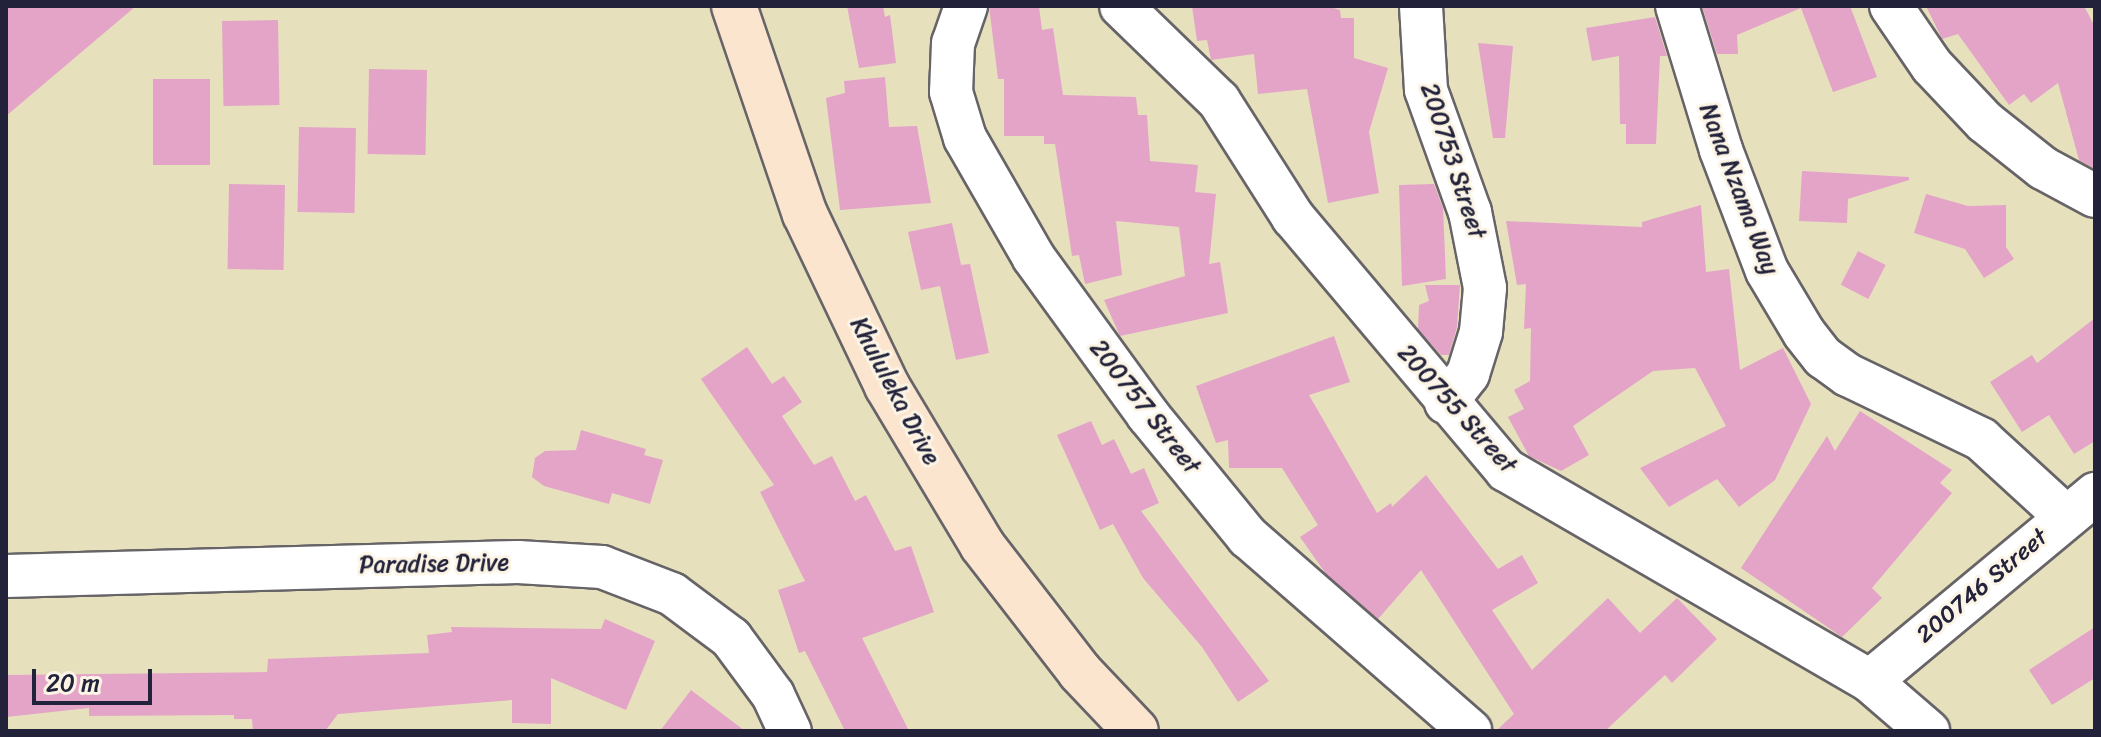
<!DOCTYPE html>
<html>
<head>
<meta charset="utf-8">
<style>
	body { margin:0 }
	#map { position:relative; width:2101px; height:737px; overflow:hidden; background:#e7e0bd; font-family:Sriracha,sans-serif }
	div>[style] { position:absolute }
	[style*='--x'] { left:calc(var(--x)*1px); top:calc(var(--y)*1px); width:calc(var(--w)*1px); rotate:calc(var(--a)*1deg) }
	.building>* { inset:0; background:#e3a4c8; transform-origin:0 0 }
	.roads { filter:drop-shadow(2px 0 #676468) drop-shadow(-2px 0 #676468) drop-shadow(0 2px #676468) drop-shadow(0 -2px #676468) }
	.street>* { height:42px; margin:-21px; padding:0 21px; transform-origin:21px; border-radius:21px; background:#fff }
	.secondary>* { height:44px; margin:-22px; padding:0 22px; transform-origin:22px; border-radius:22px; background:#fbe5cf }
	span { translate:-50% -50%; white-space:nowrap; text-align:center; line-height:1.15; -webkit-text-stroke:6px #fcf5e5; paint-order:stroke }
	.street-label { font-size:24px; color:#22223b }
	.frame { position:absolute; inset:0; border:8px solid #22223b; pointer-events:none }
	.scale { position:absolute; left:32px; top:669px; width:120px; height:36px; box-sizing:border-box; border:4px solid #22223b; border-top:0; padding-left:10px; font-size:24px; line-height:28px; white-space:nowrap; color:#22223b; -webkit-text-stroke:6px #fcf5e5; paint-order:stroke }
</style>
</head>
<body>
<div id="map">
	<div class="building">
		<div style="clip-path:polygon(6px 6px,136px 6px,6px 116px)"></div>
		<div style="clip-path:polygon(847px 6px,883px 6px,885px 17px,890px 15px,896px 63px,859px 68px)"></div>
		<div style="clip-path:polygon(989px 6px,1039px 6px,1042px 30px,1053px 28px,1063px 95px,1136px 97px,1138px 115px,1147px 115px,1150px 161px,1198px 165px,1195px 192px,1216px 194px,1209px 264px,1220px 262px,1228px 313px,1120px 336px,1104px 300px,1185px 276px,1179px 227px,1116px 221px,1122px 275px,1085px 284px,1079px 255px,1072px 256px,1055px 144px,1044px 144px,1044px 136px,1004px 136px,1004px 79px,998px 79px)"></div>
		<div style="clip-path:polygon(1192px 6px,1327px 6px,1340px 10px,1341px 18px,1354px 18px,1354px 58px,1388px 68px,1369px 132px,1379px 193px,1328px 203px,1307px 89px,1258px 94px,1254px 54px,1211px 60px,1207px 40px,1197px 41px)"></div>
		<div style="clip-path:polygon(1702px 6px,1850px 6px,1877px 77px,1833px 92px,1801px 8px,1737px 35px,1738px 54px,1717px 54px)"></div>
		<div style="clip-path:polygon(1926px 6px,2084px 6px,2095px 27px,2095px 169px,2079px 160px,2058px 83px,2031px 103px,2024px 94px,2009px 105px,1958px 34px,1942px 39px)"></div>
		<div style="clip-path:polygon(1655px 17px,1667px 56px,1660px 56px,1656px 144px,1626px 144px,1626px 124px,1620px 124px,1619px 56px,1592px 61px,1586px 28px)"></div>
		<div style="left:278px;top:20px;width:85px;height:56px;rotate:89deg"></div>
		<div style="clip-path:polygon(1478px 43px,1513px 46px,1505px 138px,1493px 138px)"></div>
		<div style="left:369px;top:69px;width:58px;height:85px;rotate:1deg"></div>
		<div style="clip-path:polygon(885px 77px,889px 127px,917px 126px,931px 203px,840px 210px,826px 98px,845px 93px,844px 81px)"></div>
		<div style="left:153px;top:79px;width:57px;height:86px"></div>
		<div style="left:299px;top:127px;width:57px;height:85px;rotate:1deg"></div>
		<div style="clip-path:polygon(1802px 171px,1909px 177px,1909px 180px,1848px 199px,1847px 223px,1799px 221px)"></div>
		<div style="left:229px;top:184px;width:56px;height:85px;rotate:1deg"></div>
		<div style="clip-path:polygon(1434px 184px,1443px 208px,1446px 279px,1402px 286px,1399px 185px)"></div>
		<div style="clip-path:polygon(1926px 194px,1968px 206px,2006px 205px,2006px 247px,2014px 259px,1984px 278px,1965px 249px,1914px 233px)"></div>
		<div style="clip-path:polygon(1701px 205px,1706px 272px,1729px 269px,1740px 370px,1783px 348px,1811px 404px,1775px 480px,1739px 507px,1717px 479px,1669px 507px,1640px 468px,1726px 426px,1695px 368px,1653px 371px,1573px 426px,1589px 455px,1561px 471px,1529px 456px,1508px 417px,1524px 409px,1514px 390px,1530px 381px,1531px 328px,1524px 329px,1526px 284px,1517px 285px,1506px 221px,1642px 227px,1642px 222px)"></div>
		<div style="clip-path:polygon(952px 223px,961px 265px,970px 264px,989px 353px,956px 360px,940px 286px,921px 290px,908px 232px)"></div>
		<div style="left:1858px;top:251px;width:31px;height:38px;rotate:27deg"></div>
		<div style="clip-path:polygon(1425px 285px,1460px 285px,1457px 327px,1449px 355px,1441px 355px,1418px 329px,1419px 305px,1429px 301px)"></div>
		<div style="clip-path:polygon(2095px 318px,2095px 441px,2074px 454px,2049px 415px,2022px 432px,1990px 382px,2032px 355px,2037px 363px)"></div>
		<div style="clip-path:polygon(1334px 336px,1350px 382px,1309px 395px,1377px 513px,1391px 503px,1392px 507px,1426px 475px,1498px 569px,1522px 555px,1538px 583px,1492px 610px,1532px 670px,1608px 598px,1640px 633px,1677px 598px,1717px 639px,1672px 683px,1665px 675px,1605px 731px,1496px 731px,1514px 714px,1421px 570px,1378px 619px,1326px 574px,1300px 537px,1318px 525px,1282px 468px,1229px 468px,1228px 440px,1216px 443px,1196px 386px)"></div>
		<div style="clip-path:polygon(747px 347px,772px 384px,784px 376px,802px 402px,782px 416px,814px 465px,832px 456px,855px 501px,866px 495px,895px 551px,911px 546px,934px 612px,862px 638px,909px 731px,845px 731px,805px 651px,799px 653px,778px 590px,805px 581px,760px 492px,774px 485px,701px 379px)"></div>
		<div style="clip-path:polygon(1860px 411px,1952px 470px,1940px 483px,1952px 493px,1872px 588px,1882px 598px,1842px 637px,1741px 568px,1827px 436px,1835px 451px)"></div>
		<div style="clip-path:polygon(1091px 421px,1102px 445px,1114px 439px,1131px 474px,1144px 468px,1159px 503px,1141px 511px,1269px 681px,1238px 702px,1202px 647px,1143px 578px,1113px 524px,1100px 530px,1057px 435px)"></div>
		<div style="clip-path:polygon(581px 430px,646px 449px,644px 455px,663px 460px,650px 504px,612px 493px,609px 504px,544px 486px,532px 477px,535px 458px,545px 451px,576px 450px)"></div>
		<div style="clip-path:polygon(605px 619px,655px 641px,626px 710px,551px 678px,551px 724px,512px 723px,512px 700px,338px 714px,325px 731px,253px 731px,252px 719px,234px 719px,234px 715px,89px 716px,89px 708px,6px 717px,6px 675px,267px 672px,268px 659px,429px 653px,427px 635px,452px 632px,451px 627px,601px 629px)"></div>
		<div style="clip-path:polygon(2095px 627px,2095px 678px,2052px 705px,2029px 670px)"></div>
		<div style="clip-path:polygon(691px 690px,745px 731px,660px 731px)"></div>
	</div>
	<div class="roads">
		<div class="street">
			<div style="--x:966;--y:6;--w:39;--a:109"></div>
			<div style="--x:953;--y:43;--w:49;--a:92.3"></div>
			<div style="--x:951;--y:92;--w:48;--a:73.1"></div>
			<div style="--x:965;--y:138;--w:138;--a:60.1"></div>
			<div style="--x:1034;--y:258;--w:194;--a:54"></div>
			<div style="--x:1148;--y:415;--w:158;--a:50.7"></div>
			<div style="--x:1248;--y:537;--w:295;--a:41.1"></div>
			<div style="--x:1121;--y:6;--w:136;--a:44.1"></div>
			<div style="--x:1219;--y:101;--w:138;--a:57.5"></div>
			<div style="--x:1293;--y:217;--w:331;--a:49.9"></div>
			<div style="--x:1506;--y:470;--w:421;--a:30.1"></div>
			<div style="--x:1870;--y:681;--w:77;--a:40.8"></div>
			<div style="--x:1421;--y:6;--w:84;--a:86.6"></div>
			<div style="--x:1426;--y:90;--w:130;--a:70.2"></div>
			<div style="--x:1470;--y:212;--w:77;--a:78.8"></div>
			<div style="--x:1485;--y:288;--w:44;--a:95.2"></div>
			<div style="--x:1481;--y:332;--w:44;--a:107.2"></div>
			<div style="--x:1468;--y:374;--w:36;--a:128"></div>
			<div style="--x:1677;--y:6;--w:151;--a:73"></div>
			<div style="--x:1721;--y:150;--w:129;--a:69.2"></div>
			<div style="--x:1767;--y:271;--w:72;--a:59.2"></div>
			<div style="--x:1804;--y:333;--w:31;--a:52"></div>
			<div style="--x:1823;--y:357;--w:31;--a:36"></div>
			<div style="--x:1848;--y:375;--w:148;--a:25.7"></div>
			<div style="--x:1981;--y:439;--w:114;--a:42.5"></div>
			<div style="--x:1891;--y:6;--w:73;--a:55.7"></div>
			<div style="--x:1932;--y:66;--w:77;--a:46.6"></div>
			<div style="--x:1985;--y:122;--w:74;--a:38.4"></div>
			<div style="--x:2043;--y:168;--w:59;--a:28.3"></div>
			<div style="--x:6;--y:576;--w:512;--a:-1.57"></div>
			<div style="--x:518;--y:562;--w:84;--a:3.4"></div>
			<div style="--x:602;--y:567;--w:75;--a:21.1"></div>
			<div style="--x:672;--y:594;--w:74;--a:36.7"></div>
			<div style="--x:731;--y:638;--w:71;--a:53.6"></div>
			<div style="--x:773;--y:695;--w:40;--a:65"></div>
			<div style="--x:1870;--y:681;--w:293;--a:-39.7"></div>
		</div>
		<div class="secondary">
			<div style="--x:734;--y:6;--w:220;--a:71.2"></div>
			<div style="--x:805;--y:214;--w:191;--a:64.5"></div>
			<div style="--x:887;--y:386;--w:185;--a:59.1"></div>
			<div style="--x:982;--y:545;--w:160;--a:52.3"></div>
			<div style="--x:1080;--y:672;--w:81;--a:46.5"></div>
		</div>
	</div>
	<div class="street-label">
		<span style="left:1453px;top:161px;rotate:72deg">200753 Street</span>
		<span style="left:1739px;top:189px;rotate:69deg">Nana Nzama Way</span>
		<span style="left:895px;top:391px;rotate:62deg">Khululeka Drive</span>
		<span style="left:1145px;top:407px;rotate:52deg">200757 Street</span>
		<span style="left:1457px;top:409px;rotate:48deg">200755 Street</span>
		<span style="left:434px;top:564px;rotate:-1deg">Paradise Drive</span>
		<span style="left:1982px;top:586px;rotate:-40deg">200746 Street</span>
	</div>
	<div class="frame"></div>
	<div class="scale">20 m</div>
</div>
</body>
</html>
